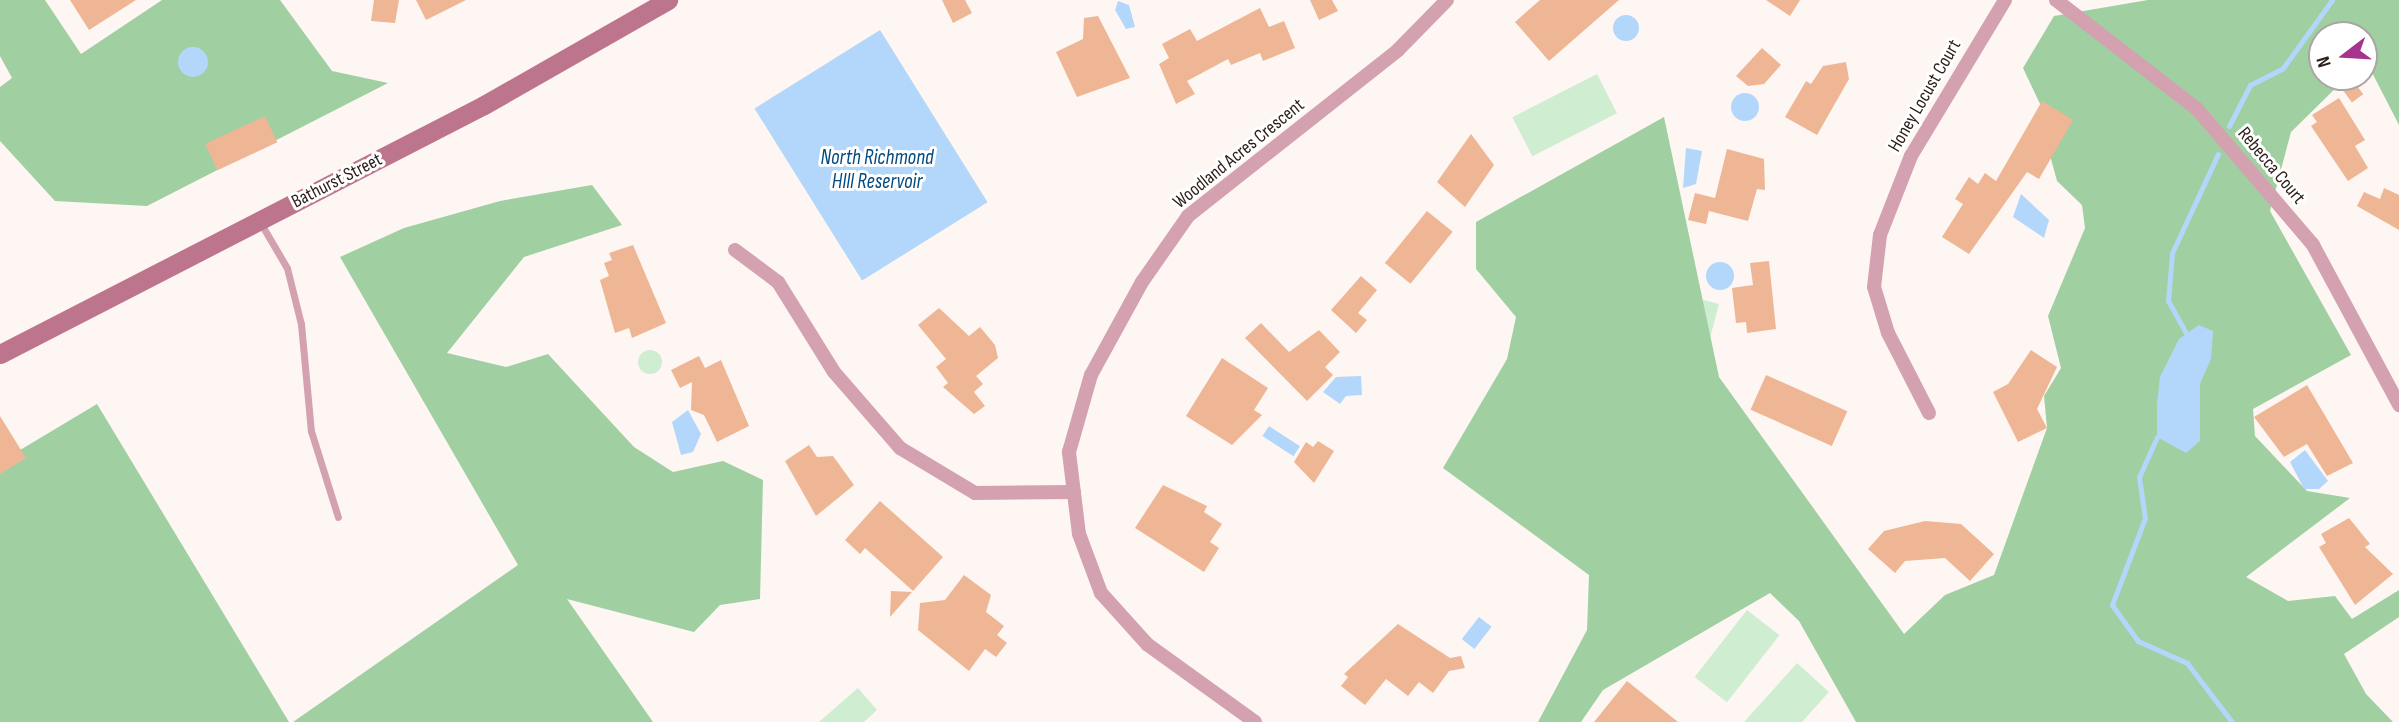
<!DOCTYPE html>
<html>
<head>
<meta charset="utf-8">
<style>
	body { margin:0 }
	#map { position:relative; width:2399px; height:722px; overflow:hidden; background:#fef6f2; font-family:"Sofia Sans Condensed",sans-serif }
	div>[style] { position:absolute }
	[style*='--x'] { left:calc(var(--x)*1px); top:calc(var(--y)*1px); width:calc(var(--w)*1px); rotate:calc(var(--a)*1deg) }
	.green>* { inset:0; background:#cfedd0; transform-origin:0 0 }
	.round { border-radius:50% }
	.forest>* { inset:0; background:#a0cfa2 }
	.water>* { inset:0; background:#b3d7fb; transform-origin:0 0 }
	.stream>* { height:5px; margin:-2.5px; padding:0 2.5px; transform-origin:2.5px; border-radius:2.5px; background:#b3d7fb }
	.building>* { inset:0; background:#eeb695; transform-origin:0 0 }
	.lane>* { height:7px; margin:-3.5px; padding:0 3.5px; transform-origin:3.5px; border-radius:3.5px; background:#d3a1b0 }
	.street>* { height:14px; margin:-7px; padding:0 7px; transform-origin:7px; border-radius:7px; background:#d3a1b0 }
	.secondary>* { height:19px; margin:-9.5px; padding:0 9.5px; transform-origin:9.5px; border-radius:9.5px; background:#bd758d }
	span { translate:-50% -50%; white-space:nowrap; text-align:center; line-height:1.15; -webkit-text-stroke:6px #fff; paint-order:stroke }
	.street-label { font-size:19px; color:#2c1f18 }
	.water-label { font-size:21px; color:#034a80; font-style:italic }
	.north { position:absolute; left:2308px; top:21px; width:70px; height:70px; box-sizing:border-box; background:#fff; border:2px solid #aba5a3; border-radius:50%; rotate:253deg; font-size:19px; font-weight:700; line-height:28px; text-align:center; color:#2c1f18 }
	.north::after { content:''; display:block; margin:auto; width:24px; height:32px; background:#a6348f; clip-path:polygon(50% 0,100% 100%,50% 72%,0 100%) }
</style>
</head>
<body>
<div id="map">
	<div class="green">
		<div style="left:1597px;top:74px;width:44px;height:95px;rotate:63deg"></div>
		<div style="clip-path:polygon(1692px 297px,1719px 304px,1710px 338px)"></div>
		<div class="round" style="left:638px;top:350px;width:24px;height:24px"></div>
		<div style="left:1747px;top:610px;width:41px;height:85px;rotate:38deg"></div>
		<div style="clip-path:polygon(1797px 663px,1829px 692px,1802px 722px,1744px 722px)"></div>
		<div style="clip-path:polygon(858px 688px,877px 710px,864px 722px,819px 722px)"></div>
	</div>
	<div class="forest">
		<div style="clip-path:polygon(0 0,45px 0,81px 54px,162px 0,280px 0,332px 71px,388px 83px,147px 206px,55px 201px,0 141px,0 87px,12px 78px,0 56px)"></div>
		<div style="clip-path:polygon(2148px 0,2399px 0,2399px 125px,2364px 57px,2364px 35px,2322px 35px,2322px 77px,2347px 77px,2291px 132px,2270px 211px,2351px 355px,2253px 409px,2255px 436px,2307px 491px,2350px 498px,2246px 577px,2288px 601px,2335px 596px,2352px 619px,2399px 590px,2399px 617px,2344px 654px,2366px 694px,2393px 722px,1856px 722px,1799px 621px,1770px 593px,1603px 690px,1581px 722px,1538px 722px,1587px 630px,1589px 575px,1443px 468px,1507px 359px,1516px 317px,1476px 269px,1476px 222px,1664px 117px,1719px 377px,1904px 634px,1945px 595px,1994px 575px,2047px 428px,2044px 396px,2061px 368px,2048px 316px,2085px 228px,2082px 205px,2057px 181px,2048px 148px,2051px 127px,2023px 68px,2054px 16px)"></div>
		<div style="clip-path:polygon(592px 185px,622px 225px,524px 257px,447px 353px,506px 367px,548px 354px,634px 447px,673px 472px,723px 461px,763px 480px,760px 599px,720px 605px,694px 632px,567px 599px,653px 722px,293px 722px,518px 565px,340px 257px,404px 228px,500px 201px)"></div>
		<div style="clip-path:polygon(97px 404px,289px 722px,0 722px,0 462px)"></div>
	</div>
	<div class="water">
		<div style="clip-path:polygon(1118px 1px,1129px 5px,1135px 27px,1126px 29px,1115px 10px)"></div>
		<div class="round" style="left:1613px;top:15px;width:26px;height:26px"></div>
		<div style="left:880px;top:30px;width:203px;height:148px;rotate:58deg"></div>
		<div class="round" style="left:178px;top:47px;width:30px;height:30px"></div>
		<div class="round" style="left:1731px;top:93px;width:28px;height:28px"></div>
		<div style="clip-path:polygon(1686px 148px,1702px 151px,1696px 184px,1683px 188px)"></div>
		<div style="clip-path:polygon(2021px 194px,2049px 220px,2044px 238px,2013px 217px)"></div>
		<div class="round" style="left:1706px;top:262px;width:28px;height:28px"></div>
		<div style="clip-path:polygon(2199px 325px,2213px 331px,2211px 359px,2200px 384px,2200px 441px,2186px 453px,2157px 437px,2157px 404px,2160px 377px,2179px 339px)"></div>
		<div style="clip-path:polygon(1361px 376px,1362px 395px,1346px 396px,1340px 404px,1323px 392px,1336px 377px)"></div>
		<div style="clip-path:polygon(688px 410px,701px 434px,693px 452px,681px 455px,672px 422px)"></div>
		<div style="left:1269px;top:426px;width:37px;height:12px;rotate:33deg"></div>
		<div style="clip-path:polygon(2305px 450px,2328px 481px,2319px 489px,2304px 489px,2290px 462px)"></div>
		<div style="left:1479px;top:617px;width:16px;height:28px;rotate:38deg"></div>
	</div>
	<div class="stream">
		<div style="--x:2229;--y:126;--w:46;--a:-62.9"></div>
		<div style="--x:2250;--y:85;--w:37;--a:-27"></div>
		<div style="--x:2283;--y:68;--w:84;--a:-54.2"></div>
		<div style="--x:2186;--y:333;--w:37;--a:-119"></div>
		<div style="--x:2168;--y:301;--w:48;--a:-85.2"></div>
		<div style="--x:2172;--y:253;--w:109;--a:-65.1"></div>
		<div style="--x:2157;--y:437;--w:44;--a:114.2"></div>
		<div style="--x:2139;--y:477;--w:41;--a:81.7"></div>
		<div style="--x:2145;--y:518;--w:93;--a:110.8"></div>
		<div style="--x:2112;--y:605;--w:44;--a:54.2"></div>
		<div style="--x:2138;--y:641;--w:54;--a:24.2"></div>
		<div style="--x:2187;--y:663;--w:74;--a:52.7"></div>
	</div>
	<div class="building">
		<div style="clip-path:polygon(70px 0,136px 0,89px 30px)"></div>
		<div style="clip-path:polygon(374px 0,399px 0,395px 23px,371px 21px)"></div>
		<div style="clip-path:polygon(416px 0,466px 0,426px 20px)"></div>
		<div style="clip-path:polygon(942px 0,965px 0,972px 13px,953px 23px)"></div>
		<div style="clip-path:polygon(1310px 0,1332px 0,1338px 11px,1319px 20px)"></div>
		<div style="clip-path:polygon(1540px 0,1619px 0,1549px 61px,1515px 22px)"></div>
		<div style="clip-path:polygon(1766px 0,1800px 0,1790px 16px)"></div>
		<div style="clip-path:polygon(1260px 8px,1269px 27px,1284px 21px,1295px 48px,1263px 61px,1260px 53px,1231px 65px,1228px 59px,1187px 81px,1195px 94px,1176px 104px,1159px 64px,1169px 58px,1162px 44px,1190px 29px,1197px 41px)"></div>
		<div style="clip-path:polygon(1098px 16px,1130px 78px,1077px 97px,1056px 52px,1083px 39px,1084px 18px)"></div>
		<div style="clip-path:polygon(1762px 48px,1781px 65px,1764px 84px,1748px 86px,1736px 76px)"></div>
		<div style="clip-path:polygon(1846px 62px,1849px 79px,1817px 135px,1785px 117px,1806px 81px,1811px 84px,1823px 66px)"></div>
		<div style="left:2355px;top:83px;width:14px;height:14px;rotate:54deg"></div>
		<div style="clip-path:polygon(2339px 98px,2365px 140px,2355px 146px,2368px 168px,2348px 181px,2311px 126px,2317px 122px,2312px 115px)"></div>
		<div style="clip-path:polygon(2042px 101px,2073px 120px,2039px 179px,2027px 172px,1969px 254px,1942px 237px,1963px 204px,1955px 199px,1969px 177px,1978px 184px,1985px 173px,1996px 181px)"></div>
		<div style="left:265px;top:116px;width:29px;height:66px;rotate:65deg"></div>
		<div style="clip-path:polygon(1471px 134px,1494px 165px,1465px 207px,1437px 182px)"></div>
		<div style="clip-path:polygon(1727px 149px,1764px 159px,1765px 190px,1757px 189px,1748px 221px,1709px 211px,1706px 224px,1688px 220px,1695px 193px,1715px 198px)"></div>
		<div style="clip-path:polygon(2384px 188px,2399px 195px,2399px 230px,2357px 206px,2364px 192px,2380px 199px)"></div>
		<div style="left:1427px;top:211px;width:33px;height:67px;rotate:39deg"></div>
		<div style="clip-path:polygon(633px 245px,666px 323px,632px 338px,629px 328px,615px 333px,600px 280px,609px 276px,604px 263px,612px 260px,609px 253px)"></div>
		<div style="clip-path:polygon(1769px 261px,1776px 329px,1747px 333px,1746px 322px,1736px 323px,1732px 288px,1753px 285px,1750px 263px)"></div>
		<div style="clip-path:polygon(1361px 276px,1377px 290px,1358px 313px,1367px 320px,1356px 333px,1331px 310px)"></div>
		<div style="clip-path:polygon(939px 308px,969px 336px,980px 327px,995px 345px,998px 358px,976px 376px,983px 384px,974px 392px,985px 406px,974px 414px,943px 387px,948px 383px,936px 367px,946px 359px,918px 325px)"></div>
		<div style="clip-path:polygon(1261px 323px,1289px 352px,1319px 330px,1340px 352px,1325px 367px,1333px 375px,1307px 401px,1245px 338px)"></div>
		<div style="clip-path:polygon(2031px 350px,2057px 367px,2037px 409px,2047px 428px,2018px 442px,1993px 392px,2008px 384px)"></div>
		<div style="clip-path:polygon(699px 356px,705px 368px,721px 360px,749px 426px,717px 442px,704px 415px,691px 410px,692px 382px,680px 388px,671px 370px)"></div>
		<div style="clip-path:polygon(1222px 358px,1268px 388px,1254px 410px,1262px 415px,1232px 445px,1186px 416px)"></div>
		<div style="left:1766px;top:375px;width:89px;height:38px;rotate:24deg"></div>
		<div style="clip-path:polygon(2307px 385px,2353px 463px,2327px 476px,2307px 444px,2284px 457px,2254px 417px)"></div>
		<div style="clip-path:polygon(0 416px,26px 458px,0 474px)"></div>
		<div style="clip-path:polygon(1318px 441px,1334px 451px,1314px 483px,1294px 462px,1306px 442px,1313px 447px)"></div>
		<div style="clip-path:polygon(809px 445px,817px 457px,833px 456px,854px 485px,816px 516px,785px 461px)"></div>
		<div style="clip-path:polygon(1163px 485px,1207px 506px,1204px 512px,1222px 524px,1210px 542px,1219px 548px,1204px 572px,1135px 528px)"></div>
		<div style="clip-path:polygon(880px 501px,943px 557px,913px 591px,865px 548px,860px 554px,845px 540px)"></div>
		<div style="clip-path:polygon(2349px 518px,2370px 544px,2365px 547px,2393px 574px,2355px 605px,2319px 547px,2326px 543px,2321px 534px)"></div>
		<div style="clip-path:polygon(1925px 521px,1961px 524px,1994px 554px,1970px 581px,1945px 558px,1905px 561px,1895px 573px,1868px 549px,1884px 531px)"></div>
		<div style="clip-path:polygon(964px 575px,991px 595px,986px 612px,1004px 626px,997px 635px,1007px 643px,996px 657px,985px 649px,969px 671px,918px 630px,920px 603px,945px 600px)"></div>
		<div style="clip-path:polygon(891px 591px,912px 592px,890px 617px)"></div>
		<div style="clip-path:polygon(1398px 624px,1450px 658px,1461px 656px,1465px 668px,1449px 671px,1433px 693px,1419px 682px,1408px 696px,1386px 679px,1365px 705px,1341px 686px,1348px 677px,1344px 674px)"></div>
		<div style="clip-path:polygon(1627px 681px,1678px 722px,1594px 722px)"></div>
	</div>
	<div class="lane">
		<div style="--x:260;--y:222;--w:53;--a:59.6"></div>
		<div style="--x:287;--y:268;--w:58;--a:76"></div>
		<div style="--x:301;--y:324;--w:107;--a:84.7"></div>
		<div style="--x:311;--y:431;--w:90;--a:72.6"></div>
	</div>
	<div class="street">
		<div style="--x:2056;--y:0;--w:178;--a:37.7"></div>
		<div style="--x:2197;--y:109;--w:179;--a:49.5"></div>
		<div style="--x:2313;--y:245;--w:182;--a:61.7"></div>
		<div style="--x:735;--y:250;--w:54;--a:36.7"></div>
		<div style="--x:778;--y:282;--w:106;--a:58.1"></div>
		<div style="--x:834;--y:372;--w:101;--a:49"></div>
		<div style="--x:900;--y:448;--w:87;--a:31"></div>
		<div style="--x:975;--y:493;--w:99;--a:-0.6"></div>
		<div style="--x:1929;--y:413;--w:90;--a:-117.1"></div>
		<div style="--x:1888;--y:333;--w:48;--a:-106.9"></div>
		<div style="--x:1874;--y:287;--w:52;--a:-83.4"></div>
		<div style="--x:1880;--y:235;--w:85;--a:-68.6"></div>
		<div style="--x:1911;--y:156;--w:182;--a:-58.9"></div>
		<div style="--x:1255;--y:722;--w:133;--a:-144.2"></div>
		<div style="--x:1147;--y:644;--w:69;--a:-132"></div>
		<div style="--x:1101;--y:593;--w:63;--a:-110.4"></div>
		<div style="--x:1079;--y:534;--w:83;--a:-97"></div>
		<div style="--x:1069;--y:452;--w:80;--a:-74.1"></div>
		<div style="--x:1091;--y:375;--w:106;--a:-61.3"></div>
		<div style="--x:1142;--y:282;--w:80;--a:-55.1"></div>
		<div style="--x:1188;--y:216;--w:268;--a:-38.3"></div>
		<div style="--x:1398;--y:50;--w:70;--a:-45.6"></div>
	</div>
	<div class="secondary">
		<div style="--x:0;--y:354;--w:544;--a:-27.22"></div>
		<div style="--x:484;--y:105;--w:212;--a:-29.7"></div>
	</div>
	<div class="street-label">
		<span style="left:1925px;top:96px;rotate:-60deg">Honey Locust Court</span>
		<span style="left:1239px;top:154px;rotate:-39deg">Woodland Acres Crescent</span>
		<span style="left:2271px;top:166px;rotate:50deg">Rebecca Court</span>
		<span style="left:337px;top:181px;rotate:-27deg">Bathurst Street</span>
	</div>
	<div class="water-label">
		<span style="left:877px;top:170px">North Richmond<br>HIll Reservoir</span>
	</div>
	<div class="north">N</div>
</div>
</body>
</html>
